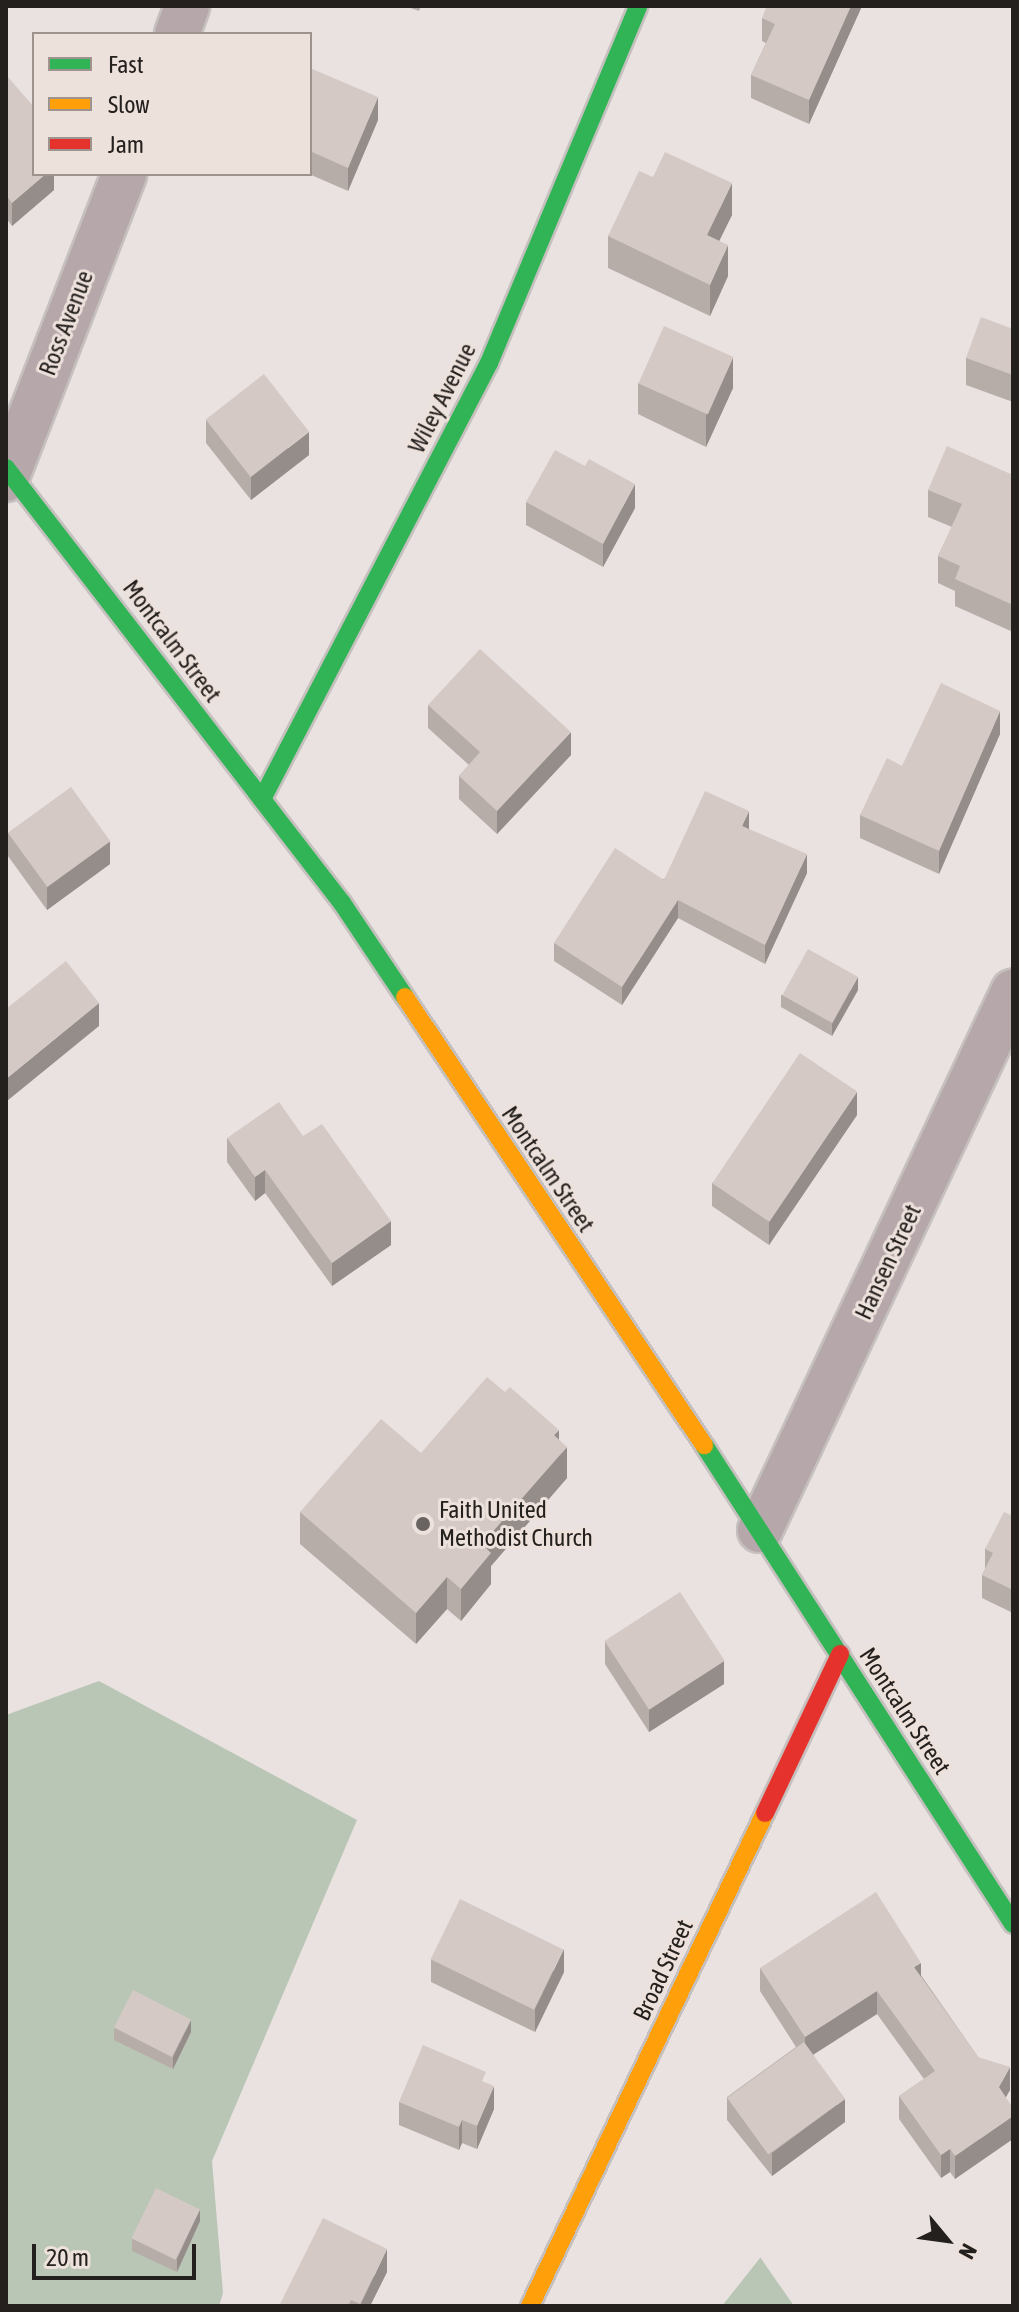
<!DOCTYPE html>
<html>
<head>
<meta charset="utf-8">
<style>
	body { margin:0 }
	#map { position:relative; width:1019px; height:2312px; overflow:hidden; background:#e9e2e0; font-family:"Asap Condensed",sans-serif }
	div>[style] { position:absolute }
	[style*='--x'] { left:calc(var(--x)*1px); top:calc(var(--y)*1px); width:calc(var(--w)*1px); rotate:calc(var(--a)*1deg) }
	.forest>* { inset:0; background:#b9c6b5 }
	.roads { filter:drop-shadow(2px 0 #c5c0be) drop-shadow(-2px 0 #c5c0be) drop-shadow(0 2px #c5c0be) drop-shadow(0 -2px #c5c0be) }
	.street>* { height:44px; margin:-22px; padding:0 22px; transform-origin:22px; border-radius:22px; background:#b5a7aa }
	.fast>* { height:18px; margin:-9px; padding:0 9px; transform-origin:9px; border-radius:9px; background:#30b455 }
	.slow>* { height:18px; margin:-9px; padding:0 9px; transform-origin:9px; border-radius:9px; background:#ff9f0a }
	.jam>* { height:18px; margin:-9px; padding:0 9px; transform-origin:9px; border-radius:9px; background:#e5322d }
	.wall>* { inset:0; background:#b6ada9 }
	.shaded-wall>* { inset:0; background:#948d8a }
	.building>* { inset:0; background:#d4c9c5; transform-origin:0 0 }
	.dots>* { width:22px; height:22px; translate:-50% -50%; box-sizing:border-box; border:4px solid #ede1dc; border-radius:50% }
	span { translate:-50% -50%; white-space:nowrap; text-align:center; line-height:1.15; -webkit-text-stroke:6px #ede1dc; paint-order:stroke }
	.street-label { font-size:24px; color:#24201e }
	.poi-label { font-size:24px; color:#24201e }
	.left { translate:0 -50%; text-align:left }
	.frame { position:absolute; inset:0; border:8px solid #24201e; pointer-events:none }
	.legend { position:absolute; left:32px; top:32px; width:280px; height:144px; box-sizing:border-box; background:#ede1dc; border:2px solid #9d9490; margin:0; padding:10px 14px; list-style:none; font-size:24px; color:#24201e }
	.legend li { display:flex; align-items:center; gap:16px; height:40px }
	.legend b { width:40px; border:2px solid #9d9490 }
	.north { position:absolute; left:907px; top:2200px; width:80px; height:80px; -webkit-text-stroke:6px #ede1dc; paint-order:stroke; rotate:119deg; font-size:22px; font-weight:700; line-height:32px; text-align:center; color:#24201e }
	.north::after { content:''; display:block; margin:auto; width:28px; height:36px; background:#24201e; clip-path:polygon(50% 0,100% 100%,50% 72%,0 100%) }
	.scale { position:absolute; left:32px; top:2244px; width:164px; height:36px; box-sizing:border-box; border:4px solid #24201e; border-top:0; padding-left:10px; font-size:24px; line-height:28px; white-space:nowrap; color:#24201e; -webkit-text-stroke:6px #ede1dc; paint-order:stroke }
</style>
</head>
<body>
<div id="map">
	<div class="forest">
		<div style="clip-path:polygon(99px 1681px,357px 1820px,212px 2161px,223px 2293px,219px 2306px,6px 2306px,6px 1715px)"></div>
		<div style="clip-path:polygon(760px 2257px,794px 2306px,722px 2306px,760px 2258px)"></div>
	</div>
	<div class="roads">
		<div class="street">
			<div style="--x:177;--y:34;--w:30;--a:-70"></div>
			<div style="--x:6;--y:479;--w:327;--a:-68.8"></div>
			<div style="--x:760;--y:1530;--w:595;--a:-64.81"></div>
		</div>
		<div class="fast">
			<div style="--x:6;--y:468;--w:550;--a:52.32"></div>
			<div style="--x:342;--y:903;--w:113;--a:56.2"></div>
			<div style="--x:262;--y:799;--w:492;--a:-62.5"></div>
			<div style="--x:489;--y:363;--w:387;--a:-67.3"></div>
			<div style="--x:704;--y:1445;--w:570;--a:57.17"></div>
		</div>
		<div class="slow">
			<div style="--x:405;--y:997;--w:539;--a:56.28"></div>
			<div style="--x:530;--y:2306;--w:546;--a:-64.51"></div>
		</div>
		<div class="jam">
			<div style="--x:765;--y:1813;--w:176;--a:-64.7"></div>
		</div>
	</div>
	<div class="wall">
		<div style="clip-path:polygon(405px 6px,421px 6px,419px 11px)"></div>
		<div style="clip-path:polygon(862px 6px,809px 124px,751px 98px,751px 75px,766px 43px,762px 41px,762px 18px)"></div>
		<div style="clip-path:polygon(310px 68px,378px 120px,348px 191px,309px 174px)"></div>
		<div style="clip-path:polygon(6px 76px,54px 174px,54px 190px,12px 226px,6px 218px)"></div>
		<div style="clip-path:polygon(653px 177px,732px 215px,719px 240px,728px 276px,710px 316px,608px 268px,608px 236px)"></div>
		<div style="clip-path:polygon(1013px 329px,1013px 402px,966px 385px,966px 358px)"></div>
		<div style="clip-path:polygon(638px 383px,733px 388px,706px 447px,638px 414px)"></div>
		<div style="clip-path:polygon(206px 420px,309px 455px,251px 500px,206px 443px)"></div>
		<div style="clip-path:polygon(1013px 475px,1013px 632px,955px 606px,955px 591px,938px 583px,938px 556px,952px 527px,928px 517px,928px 490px)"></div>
		<div style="clip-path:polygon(526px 502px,635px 508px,603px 567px,526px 525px)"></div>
		<div style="clip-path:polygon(428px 705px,571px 755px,497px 834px,459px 799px,459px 776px,469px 765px,428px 728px)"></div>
		<div style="clip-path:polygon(1000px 734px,939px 874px,860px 838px,860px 815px,902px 766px)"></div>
		<div style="clip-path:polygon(749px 829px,807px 873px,765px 964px,678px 918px,622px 1005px,554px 961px,554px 943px)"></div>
		<div style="clip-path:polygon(8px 833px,110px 864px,47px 910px,8px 856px)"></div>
		<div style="clip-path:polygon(858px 990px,832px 1036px,781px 1007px,781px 995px)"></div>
		<div style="clip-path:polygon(857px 1115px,769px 1245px,712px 1206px,712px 1183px)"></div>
		<div style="clip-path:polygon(303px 1136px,391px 1245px,332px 1286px,265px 1193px,255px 1201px,227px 1162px,227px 1138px)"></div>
		<div style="clip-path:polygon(559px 1440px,567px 1478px,491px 1566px,491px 1584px,461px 1621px,447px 1609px,416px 1644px,300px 1544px,300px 1512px,421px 1453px)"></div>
		<div style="clip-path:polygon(1013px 1516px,1013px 1613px,982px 1598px,982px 1575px,985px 1569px,985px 1549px)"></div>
		<div style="clip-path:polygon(605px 1641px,724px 1684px,649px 1732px,605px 1664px)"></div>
		<div style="clip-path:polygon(431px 1959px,564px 1972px,535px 2032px,431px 1982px)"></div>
		<div style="clip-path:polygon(760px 1968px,921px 1975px,978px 2057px,1010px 2090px,955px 2179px,950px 2172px,941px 2178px,899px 2119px,899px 2096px,924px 2079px,877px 2014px,813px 2054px,845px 2122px,772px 2176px,727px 2120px,727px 2097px,796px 2047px,760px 1991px)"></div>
		<div style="clip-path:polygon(114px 2027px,191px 2032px,173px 2069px,114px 2040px)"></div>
		<div style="clip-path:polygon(399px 2102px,494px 2109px,477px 2149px,462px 2143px,459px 2150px,399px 2125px)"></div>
		<div style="clip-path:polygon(200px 2221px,177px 2272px,132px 2251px,132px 2239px)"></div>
		<div style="clip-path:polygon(387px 2272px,370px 2306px,279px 2306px)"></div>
	</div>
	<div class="shaded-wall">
		<div style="clip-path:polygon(851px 6px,862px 6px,809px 124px,809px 100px)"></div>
		<div style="clip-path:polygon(378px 97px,378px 120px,348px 191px,348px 168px)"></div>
		<div style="clip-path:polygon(43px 174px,54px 174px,54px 190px,12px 226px,12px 203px)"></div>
		<div style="clip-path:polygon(732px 183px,732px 215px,707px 266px,707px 235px)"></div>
		<div style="clip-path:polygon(728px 245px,728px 276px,710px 316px,710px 285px)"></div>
		<div style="clip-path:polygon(733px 357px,733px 388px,706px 447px,706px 415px)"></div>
		<div style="clip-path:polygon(309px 432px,309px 455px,251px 500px,251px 477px)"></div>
		<div style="clip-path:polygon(635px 484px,635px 508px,603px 567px,603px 544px)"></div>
		<div style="clip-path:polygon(1000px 711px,1000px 734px,939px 874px,939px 851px)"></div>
		<div style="clip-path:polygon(571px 732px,571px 755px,497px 834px,497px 811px)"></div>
		<div style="clip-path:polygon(749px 811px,749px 830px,742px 826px)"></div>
		<div style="clip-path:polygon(110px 841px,110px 864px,47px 910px,47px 887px)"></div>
		<div style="clip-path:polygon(807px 854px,807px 873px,765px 964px,765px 945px)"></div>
		<div style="clip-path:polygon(678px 900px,678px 918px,622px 1005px,622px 987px)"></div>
		<div style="clip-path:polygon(858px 977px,858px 990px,832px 1036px,832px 1024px)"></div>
		<div style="clip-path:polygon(99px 1003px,99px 1026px,7px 1101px,7px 1117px,6px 1118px,6px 1079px)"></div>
		<div style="clip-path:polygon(857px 1092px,857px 1115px,769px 1245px,769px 1222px)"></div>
		<div style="clip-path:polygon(265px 1170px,265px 1193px,255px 1201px,255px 1177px)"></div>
		<div style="clip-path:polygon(391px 1221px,391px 1245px,332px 1286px,332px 1263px)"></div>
		<div style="clip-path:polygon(559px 1430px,559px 1456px,567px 1447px,567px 1478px,491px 1566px,491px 1584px,461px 1621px,461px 1589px,482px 1544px,554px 1435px)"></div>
		<div style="clip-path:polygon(447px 1577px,447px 1609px,416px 1644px,416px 1613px)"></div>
		<div style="clip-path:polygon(724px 1661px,724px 1684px,649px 1732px,649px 1709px)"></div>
		<div style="clip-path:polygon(564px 1949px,564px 1972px,535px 2032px,535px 2009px)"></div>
		<div style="clip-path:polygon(921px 1963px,921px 1986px,914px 1967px)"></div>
		<div style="clip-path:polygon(877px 1991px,877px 2014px,805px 2060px,805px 2037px)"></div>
		<div style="clip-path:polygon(191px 2020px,191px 2032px,173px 2069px,173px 2057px)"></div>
		<div style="clip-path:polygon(1010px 2067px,1010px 2090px,999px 2110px,999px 2087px)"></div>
		<div style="clip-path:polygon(494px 2086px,494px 2109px,477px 2149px,477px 2126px)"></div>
		<div style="clip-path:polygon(845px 2099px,845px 2122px,772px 2176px,772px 2153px)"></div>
		<div style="clip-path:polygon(1013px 2116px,1013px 2139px,955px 2179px,955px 2156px)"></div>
		<div style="clip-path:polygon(462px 2120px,462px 2143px,459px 2150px,459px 2127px)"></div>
		<div style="clip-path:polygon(950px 2149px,950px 2172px,941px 2178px,941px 2155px)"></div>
		<div style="clip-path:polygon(200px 2209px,200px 2221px,177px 2272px,177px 2259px)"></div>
		<div style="clip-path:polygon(387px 2249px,387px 2272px,370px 2306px,360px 2306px)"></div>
	</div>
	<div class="building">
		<div style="clip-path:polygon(767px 6px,851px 6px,809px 100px,751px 75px,775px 24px,762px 18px)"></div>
		<div style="clip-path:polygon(310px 68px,378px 97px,348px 168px,310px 151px)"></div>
		<div style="clip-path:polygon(6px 76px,7px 76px,34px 107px,34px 174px,46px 174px,12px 203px,6px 195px)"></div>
		<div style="clip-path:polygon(665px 152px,732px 183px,707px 235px,728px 245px,710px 285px,608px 236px,639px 171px,653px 177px)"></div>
		<div style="clip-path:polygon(981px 317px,1013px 329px,1013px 375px,966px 358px)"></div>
		<div style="left:664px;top:326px;width:76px;height:63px;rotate:24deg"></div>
		<div style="left:264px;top:374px;width:73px;height:74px;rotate:52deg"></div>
		<div style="clip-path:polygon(947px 446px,1013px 475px,1013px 605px,955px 579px,960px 566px,938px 556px,962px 504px,928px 490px)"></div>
		<div style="clip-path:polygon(555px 450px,585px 466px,589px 459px,635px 484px,603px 544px,526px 502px)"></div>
		<div style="clip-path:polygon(480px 649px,571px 732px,497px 811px,459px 776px,480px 752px,428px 705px)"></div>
		<div style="clip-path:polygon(941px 683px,1000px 711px,939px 851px,860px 815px,887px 758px,902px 766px)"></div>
		<div style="left:71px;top:787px;width:67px;height:78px;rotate:54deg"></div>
		<div style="clip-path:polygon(705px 791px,749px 811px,742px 826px,807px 854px,765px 945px,678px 900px,622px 987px,554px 943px,615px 848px,664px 880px)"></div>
		<div style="left:808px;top:949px;width:57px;height:53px;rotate:29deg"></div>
		<div style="clip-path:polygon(66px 961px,99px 1003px,6px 1079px,6px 1009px)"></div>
		<div style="left:800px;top:1053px;width:69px;height:157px;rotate:34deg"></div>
		<div style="clip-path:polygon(279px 1102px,303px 1136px,322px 1124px,391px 1221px,332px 1263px,265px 1170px,255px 1177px,227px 1138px)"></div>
		<div style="clip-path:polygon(487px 1377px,505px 1392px,510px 1387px,559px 1430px,554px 1435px,567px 1447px,482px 1544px,491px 1553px,461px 1589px,447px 1577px,416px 1613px,300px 1512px,381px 1419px,421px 1453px)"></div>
		<div style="clip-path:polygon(1004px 1512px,1013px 1516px,1013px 1590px,982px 1575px,993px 1553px,985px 1549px)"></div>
		<div style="left:680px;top:1592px;width:82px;height:90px;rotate:57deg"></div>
		<div style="clip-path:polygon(876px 1892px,921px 1963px,914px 1967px,978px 2057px,1010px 2067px,999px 2087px,1013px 2108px,1013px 2116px,955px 2156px,950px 2149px,941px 2155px,899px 2096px,935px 2071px,877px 1991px,805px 2037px,760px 1968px)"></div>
		<div style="left:460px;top:1899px;width:115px;height:67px;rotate:26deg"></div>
		<div style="left:133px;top:1990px;width:65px;height:42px;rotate:27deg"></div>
		<div style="left:804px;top:2042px;width:70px;height:95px;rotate:54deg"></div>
		<div style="clip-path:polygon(423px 2045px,486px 2072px,482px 2081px,494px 2086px,477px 2126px,462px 2120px,459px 2127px,399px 2102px)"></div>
		<div style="left:156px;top:2188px;width:49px;height:56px;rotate:26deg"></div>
		<div style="clip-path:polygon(323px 2218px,387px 2249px,360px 2304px,351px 2300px,348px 2306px,279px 2306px)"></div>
	</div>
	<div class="dots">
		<div style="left:423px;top:1524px;background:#696462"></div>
	</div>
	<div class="street-label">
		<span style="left:66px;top:323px;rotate:-69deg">Ross Avenue</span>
		<span style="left:442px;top:398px;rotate:-63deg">Wiley Avenue</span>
		<span style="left:172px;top:641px;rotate:53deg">Montcalm Street</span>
		<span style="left:548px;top:1169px;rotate:56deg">Montcalm Street</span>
		<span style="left:888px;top:1262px;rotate:-65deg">Hansen Street</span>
		<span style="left:905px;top:1711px;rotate:57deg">Montcalm Street</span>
		<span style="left:663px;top:1970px;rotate:-65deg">Broad Street</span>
	</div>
	<div class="poi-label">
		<span class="left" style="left:439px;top:1524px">Faith United<br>Methodist Church</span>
	</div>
	<div class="frame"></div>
	<ul class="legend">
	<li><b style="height:10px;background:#30b455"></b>Fast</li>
	<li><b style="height:10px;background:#ff9f0a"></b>Slow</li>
	<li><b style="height:10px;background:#e5322d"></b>Jam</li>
	</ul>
	<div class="north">N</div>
	<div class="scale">20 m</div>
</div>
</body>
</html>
